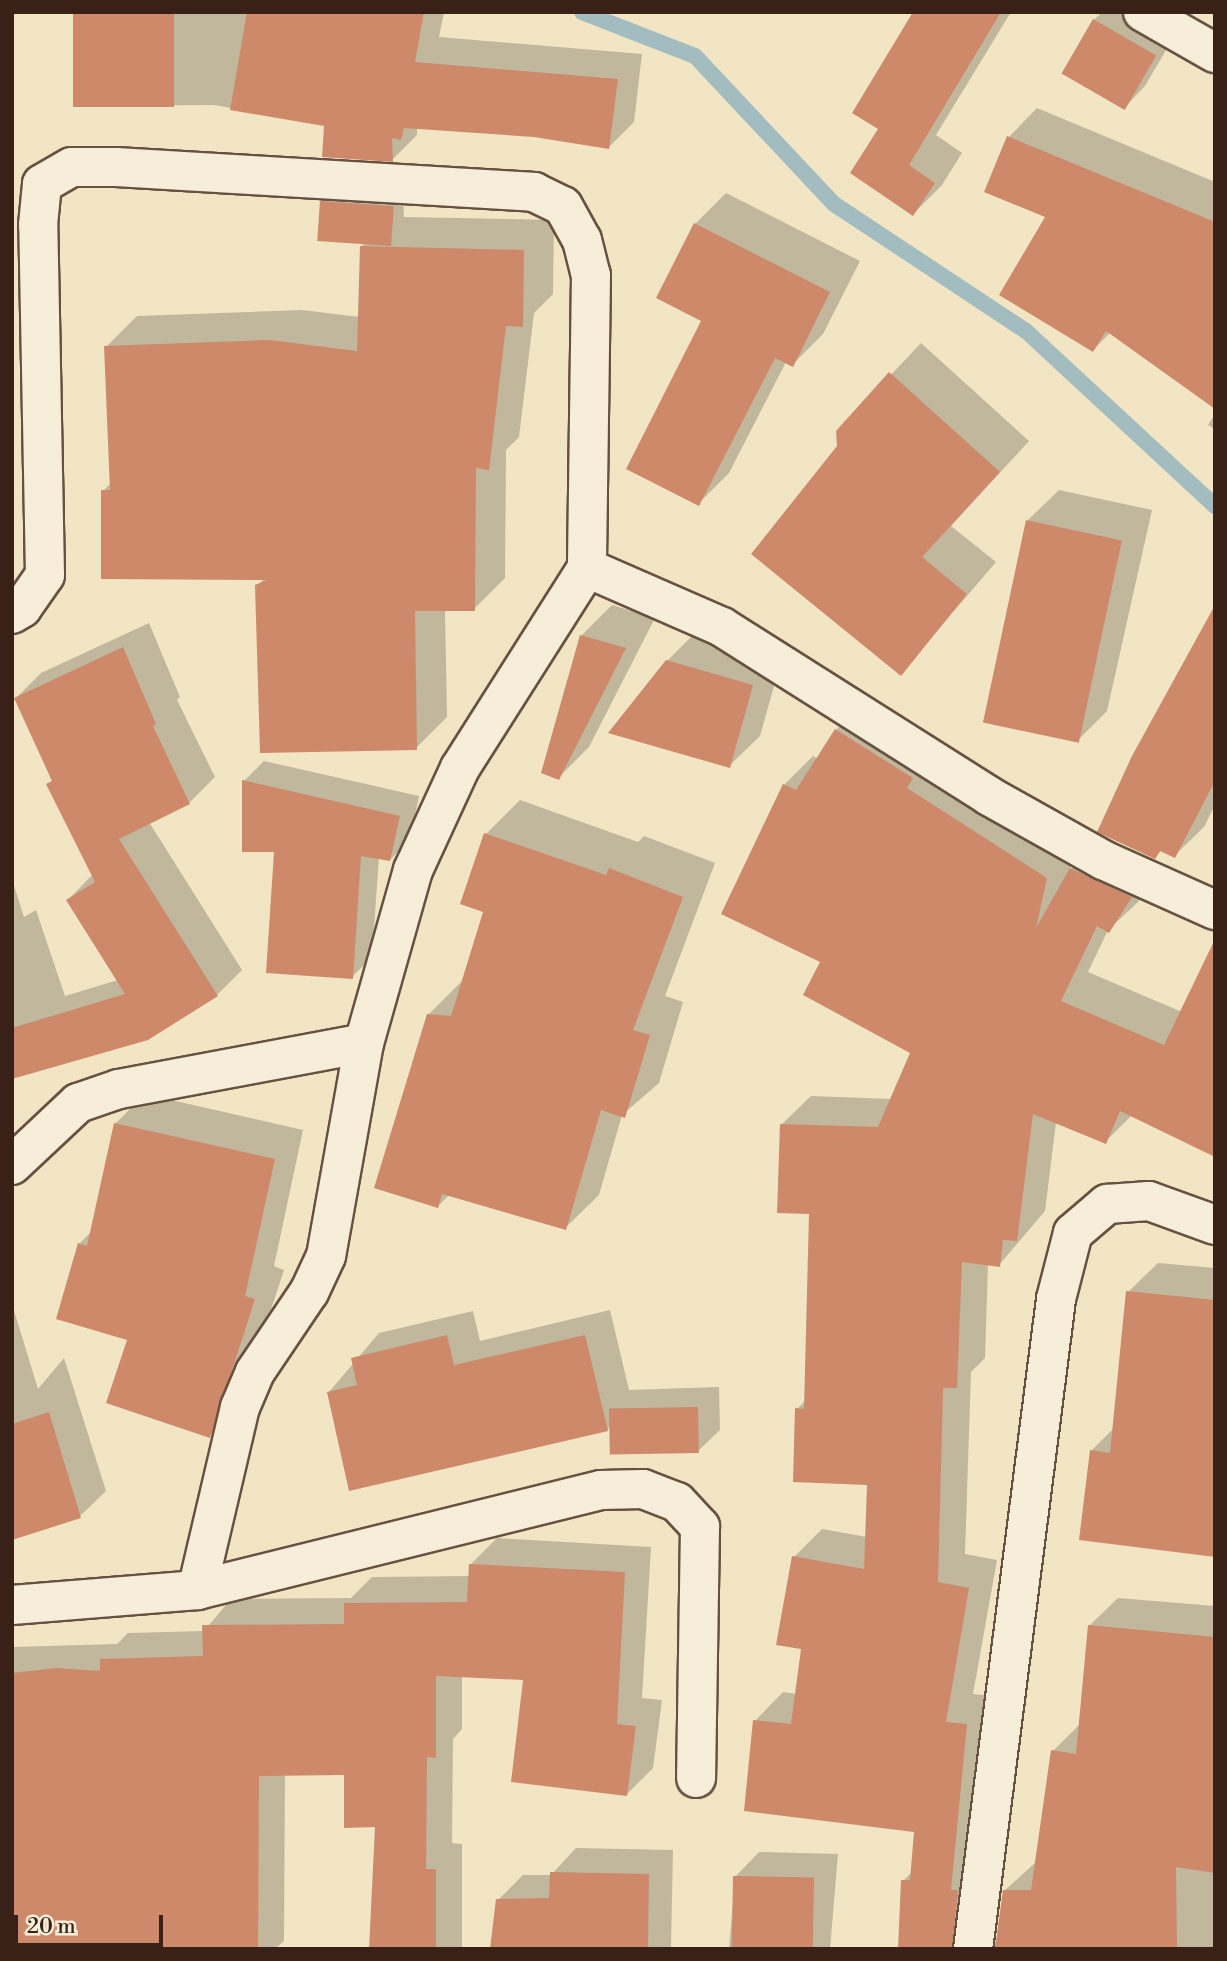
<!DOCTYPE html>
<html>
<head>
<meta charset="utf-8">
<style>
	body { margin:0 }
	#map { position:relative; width:1227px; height:1961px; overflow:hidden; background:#f2e5c4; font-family:"Libre Bodoni",serif }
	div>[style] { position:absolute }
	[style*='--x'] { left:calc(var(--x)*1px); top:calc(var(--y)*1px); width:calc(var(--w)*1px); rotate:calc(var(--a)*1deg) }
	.shadow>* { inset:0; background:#0003 }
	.stream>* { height:16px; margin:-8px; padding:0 8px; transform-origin:8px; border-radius:8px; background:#a2bcc0 }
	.building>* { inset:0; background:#cd896a; transform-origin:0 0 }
	.roads { filter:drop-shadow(2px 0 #675242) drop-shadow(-2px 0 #675242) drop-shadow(0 2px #675242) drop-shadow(0 -2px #675242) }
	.minor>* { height:38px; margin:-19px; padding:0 19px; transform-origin:19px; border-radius:19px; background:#f7eed9 }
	span { translate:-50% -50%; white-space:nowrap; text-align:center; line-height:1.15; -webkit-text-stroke:6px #f7eed9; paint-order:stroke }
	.frame { position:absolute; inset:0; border:14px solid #392117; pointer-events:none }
	.scale { position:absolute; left:14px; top:1915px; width:149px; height:32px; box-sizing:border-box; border:4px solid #392117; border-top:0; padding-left:9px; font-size:21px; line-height:24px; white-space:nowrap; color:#392117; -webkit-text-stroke:5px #f7eed9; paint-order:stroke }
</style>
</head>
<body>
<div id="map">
	<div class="shadow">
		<div style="clip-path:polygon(75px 12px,444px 12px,439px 37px,642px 54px,634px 122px,609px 147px,535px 135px,417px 127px,417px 135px,392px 160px,326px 125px,214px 105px,79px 106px)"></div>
		<div style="clip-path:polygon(915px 12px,1011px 12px,936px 135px,962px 153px,942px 185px,913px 214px,881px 129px)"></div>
		<div style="clip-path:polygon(1102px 12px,1139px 12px,1176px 33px,1145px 86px,1124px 108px,1094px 20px)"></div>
		<div style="clip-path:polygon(1037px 108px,1215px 182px,1215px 407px,1111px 332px,1093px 350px,1048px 216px,987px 191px,1009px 137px)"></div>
		<div style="clip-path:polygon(332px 191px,403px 196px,404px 217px,554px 220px,553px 294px,534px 313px,519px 437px,506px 450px,505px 578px,474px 609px,445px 609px,447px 717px,416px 748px,257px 586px,265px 578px,103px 491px,111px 483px,106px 347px,137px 316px,302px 310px,360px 317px,361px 247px,365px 243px,321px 202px)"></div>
		<div style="clip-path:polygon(726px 193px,860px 261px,823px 334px,792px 365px,786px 362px,729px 473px,698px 504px,704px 320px,659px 297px,695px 224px)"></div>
		<div style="clip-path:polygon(921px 343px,1029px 441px,951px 526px,996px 562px,901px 673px,838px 447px,838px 431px)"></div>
		<div style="clip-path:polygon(1215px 414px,1215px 429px,1208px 425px)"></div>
		<div style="clip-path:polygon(1059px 490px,1152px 510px,1107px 711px,1077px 741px,1028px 520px)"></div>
		<div style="clip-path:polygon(612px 605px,655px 618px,589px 747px,558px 778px,581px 636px)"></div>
		<div style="clip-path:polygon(1215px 617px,1215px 805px,1204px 827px,1174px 856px,1162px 850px,1154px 857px)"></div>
		<div style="clip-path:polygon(149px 623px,180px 697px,177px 700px,215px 777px,189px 803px,149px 822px,242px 970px,217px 995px,12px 1077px,12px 879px,24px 917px,36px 910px,65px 996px,118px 980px,68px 900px,93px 874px,48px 785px,53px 780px,16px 698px,41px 673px)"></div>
		<div style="clip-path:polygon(698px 630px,783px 654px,760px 736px,729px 766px,667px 661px)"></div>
		<div style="clip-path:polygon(864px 701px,1075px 849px,1070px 870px,1100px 840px,1159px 868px,1138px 902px,1108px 930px,1088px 972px,1182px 1012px,1132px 1115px,1105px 1142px,1056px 1122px,1045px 1211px,999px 1265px,988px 1264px,985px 1358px,971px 1372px,965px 1554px,997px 1560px,973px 1694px,994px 1696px,988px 1938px,998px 1942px,1004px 1891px,1036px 1862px,1053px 1751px,1081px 1723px,1089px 1626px,1118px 1598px,1215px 1606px,1215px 1949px,899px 1949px,903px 1881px,913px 1871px,916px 1830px,755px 1721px,783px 1692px,797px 1694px,803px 1648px,794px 1557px,822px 1529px,867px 1537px,869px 1484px,797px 1409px,806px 1400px,811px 1212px,782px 1124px,811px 1096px,892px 1099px,912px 1052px,823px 961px,784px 785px,813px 756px,818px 759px,836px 730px)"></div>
		<div style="clip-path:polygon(264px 761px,419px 796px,410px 839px,390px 860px,379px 857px,372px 957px,352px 977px,276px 851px,244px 781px)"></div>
		<div style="clip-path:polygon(520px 800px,638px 842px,644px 836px,715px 863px,665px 996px,683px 1002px,659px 1083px,622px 1115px,599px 1195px,565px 1228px,450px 1194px,438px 1206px,428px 1015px,462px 981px,485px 911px,462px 903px,486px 834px)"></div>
		<div style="clip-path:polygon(145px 1094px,303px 1130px,274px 1266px,284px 1270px,239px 1407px,209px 1436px,129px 1339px,79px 1244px,92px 1231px,115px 1124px)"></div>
		<div style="clip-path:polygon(1158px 1263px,1215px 1268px,1215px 1555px,1091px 1451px,1114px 1428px,1128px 1292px)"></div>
		<div style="clip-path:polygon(12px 1304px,38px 1389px,64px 1358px,106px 1491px,80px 1516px,12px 1538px)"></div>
		<div style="clip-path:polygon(610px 1310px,629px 1390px,719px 1387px,720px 1430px,698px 1451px,611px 1425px,607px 1430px,329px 1392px,379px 1333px,473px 1311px,480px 1341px)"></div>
		<div style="clip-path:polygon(497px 1538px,651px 1547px,642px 1698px,662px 1700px,653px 1768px,627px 1794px,525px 1679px,462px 1676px,462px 1729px,453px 1739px,452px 1843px,462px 1844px,462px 1949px,371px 1949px,377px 1826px,346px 1773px,285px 1774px,284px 1941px,275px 1949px,12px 1949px,12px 1647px,117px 1644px,128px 1633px,204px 1631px,231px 1599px,351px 1598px,372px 1577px,470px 1576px,471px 1564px)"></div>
		<div style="clip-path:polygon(576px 1848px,673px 1850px,671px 1948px,682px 1949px,492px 1949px,498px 1900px,523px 1875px,551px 1875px)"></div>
		<div style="clip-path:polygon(759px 1852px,838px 1854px,830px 1949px,729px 1949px,735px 1877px)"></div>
	</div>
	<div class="stream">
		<div style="--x:582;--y:12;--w:121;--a:21.3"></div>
		<div style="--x:695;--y:56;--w:203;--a:46.8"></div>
		<div style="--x:834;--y:204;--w:230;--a:33.5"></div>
		<div style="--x:1026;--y:331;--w:258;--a:42.8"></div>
	</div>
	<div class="building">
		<div style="left:73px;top:12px;width:101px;height:95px"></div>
		<div style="clip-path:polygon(247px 12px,424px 12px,415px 62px,618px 79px,609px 149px,534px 137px,404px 128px,401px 140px,392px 138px,393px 162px,322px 157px,324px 126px,230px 110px)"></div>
		<div style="clip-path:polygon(913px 12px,1001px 12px,909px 165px,935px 183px,913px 216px,850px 173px,878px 129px,852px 113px)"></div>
		<div style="left:1093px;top:19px;width:73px;height:63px;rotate:30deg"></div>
		<div style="clip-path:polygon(1007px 136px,1215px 222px,1215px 409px,1106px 331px,1093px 352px,999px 295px,1045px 217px,984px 192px)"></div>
		<div style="left:320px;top:201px;width:74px;height:40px;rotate:4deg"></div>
		<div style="clip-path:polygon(694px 223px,830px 292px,793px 367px,775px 358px,699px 506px,626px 469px,701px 321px,656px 298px)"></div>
		<div style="clip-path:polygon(360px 246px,524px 250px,523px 327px,506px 326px,489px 470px,476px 468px,475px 611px,415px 611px,417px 750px,260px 753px,255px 585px,267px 580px,101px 579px,101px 490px,110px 490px,104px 346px,270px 340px,357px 351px)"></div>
		<div style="clip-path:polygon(889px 372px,1000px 472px,922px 557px,967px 594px,901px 676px,751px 554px,837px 446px,836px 431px)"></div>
		<div style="left:1026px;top:520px;width:98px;height:207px;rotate:12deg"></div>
		<div style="clip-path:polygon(1215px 605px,1215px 781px,1175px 858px,1160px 851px,1155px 859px,1097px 832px,1132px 756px)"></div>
		<div style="clip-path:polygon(580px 635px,626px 648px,559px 780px,541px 773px)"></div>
		<div style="clip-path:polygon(123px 647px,156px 724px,153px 726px,190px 804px,119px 839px,218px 996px,148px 1040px,12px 1079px,12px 1028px,125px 994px,66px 900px,95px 882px,46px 784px,52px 781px,14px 698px)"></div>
		<div style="clip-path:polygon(666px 660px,753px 685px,730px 768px,608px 733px)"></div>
		<div style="clip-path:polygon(835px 729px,913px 778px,907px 788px,1047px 878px,1036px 928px,1070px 868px,1132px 897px,1109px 933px,1097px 926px,1061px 1001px,1164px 1045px,1215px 939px,1215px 1157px,1120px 1111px,1106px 1144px,1033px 1114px,1017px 1241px,1003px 1240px,1000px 1267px,962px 1262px,957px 1388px,943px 1388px,938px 1582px,969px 1588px,946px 1722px,967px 1724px,951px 1890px,958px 1890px,952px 1949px,898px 1949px,901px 1880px,910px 1880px,914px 1832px,744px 1811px,753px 1720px,791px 1724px,801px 1649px,776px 1645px,792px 1556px,864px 1569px,867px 1485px,793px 1482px,795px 1408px,804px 1409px,809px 1214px,777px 1213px,780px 1124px,878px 1127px,910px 1053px,803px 995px,820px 962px,721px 914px,783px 784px,796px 790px)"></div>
		<div style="clip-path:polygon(242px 780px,400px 816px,390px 861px,361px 856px,353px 979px,266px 973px,274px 852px,242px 852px)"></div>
		<div style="clip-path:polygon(484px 833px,606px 875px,609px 868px,683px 897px,633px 1030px,650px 1035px,625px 1118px,601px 1110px,566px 1230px,442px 1194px,438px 1208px,374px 1188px,427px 1014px,451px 1016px,483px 912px,460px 904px)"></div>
		<div style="clip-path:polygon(114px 1123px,275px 1159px,245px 1296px,255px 1299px,210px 1438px,106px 1403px,127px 1340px,56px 1319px,78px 1243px,87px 1246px)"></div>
		<div style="clip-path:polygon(1126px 1291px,1215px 1300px,1215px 1557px,1079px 1540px,1090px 1450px,1110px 1453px)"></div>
		<div style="clip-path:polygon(447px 1335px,454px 1365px,585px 1335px,608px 1431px,349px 1491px,327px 1392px,357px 1385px,351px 1358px)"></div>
		<div style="left:698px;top:1407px;width:46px;height:89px;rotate:89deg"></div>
		<div style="clip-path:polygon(49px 1412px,81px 1518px,12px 1540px,12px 1424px)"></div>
		<div style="clip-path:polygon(469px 1564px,625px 1572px,617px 1724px,636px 1726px,627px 1796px,511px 1782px,523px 1680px,436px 1676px,436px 1758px,427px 1757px,426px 1869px,436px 1869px,436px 1949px,369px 1949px,375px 1827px,344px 1828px,344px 1775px,259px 1776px,258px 1949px,12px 1949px,12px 1673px,57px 1668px,100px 1671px,100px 1659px,203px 1656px,202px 1625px,344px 1624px,344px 1603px,467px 1602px)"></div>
		<div style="clip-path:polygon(1088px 1625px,1215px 1637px,1215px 1873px,1176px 1867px,1177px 1949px,995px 1949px,1003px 1890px,1031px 1890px,1051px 1750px,1076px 1754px)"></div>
		<div style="clip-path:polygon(550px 1872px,649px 1874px,648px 1949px,490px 1949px,496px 1899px,549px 1898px)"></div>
		<div style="left:733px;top:1876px;width:81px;height:73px;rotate:1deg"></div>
	</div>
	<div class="roads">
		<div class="minor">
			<div style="--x:1143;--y:12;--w:83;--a:29.7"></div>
			<div style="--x:587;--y:568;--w:147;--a:23.6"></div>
			<div style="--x:722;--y:627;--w:316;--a:32.3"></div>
			<div style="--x:989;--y:796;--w:131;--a:29.3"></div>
			<div style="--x:1103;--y:860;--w:123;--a:24.1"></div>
			<div style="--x:12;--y:614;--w:12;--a:-31"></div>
			<div style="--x:22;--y:608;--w:40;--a:-55.1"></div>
			<div style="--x:45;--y:575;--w:350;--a:-91.1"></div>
			<div style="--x:38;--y:225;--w:41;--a:-84.4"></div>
			<div style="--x:42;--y:184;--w:34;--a:-30"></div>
			<div style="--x:72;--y:167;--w:44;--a:0"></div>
			<div style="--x:116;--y:167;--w:419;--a:3.4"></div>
			<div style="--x:534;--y:192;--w:32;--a:26"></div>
			<div style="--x:563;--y:206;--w:39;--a:61"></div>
			<div style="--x:582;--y:240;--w:36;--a:76"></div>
			<div style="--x:591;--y:275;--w:293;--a:90.8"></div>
			<div style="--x:587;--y:568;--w:237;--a:122.4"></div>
			<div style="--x:460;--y:768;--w:112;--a:114.7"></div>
			<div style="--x:413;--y:870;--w:180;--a:105.8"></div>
			<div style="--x:364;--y:1043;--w:216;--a:100.1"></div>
			<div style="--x:326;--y:1256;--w:40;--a:115"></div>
			<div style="--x:309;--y:1292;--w:97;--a:124"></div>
			<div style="--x:255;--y:1372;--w:38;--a:113"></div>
			<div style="--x:240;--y:1407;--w:188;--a:103.2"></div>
			<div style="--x:12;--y:1165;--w:91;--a:-43.2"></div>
			<div style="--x:78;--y:1103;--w:43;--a:-18.9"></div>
			<div style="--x:119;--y:1089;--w:249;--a:-10.6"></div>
			<div style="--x:12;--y:1605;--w:186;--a:-4.6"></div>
			<div style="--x:197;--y:1590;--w:416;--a:-13.9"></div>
			<div style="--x:601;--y:1490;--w:42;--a:-1.4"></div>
			<div style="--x:643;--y:1489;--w:36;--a:21"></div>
			<div style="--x:677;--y:1502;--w:34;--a:47"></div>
			<div style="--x:700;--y:1527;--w:251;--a:90.9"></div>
			<div style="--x:973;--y:1949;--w:655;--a:-82.72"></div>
			<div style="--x:1056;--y:1299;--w:68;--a:-75.6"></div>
			<div style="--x:1073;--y:1233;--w:45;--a:-40.5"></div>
			<div style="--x:1107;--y:1204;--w:42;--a:-4.1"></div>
			<div style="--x:1149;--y:1201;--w:70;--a:20"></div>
		</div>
	</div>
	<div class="frame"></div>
	<div class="scale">20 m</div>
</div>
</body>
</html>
